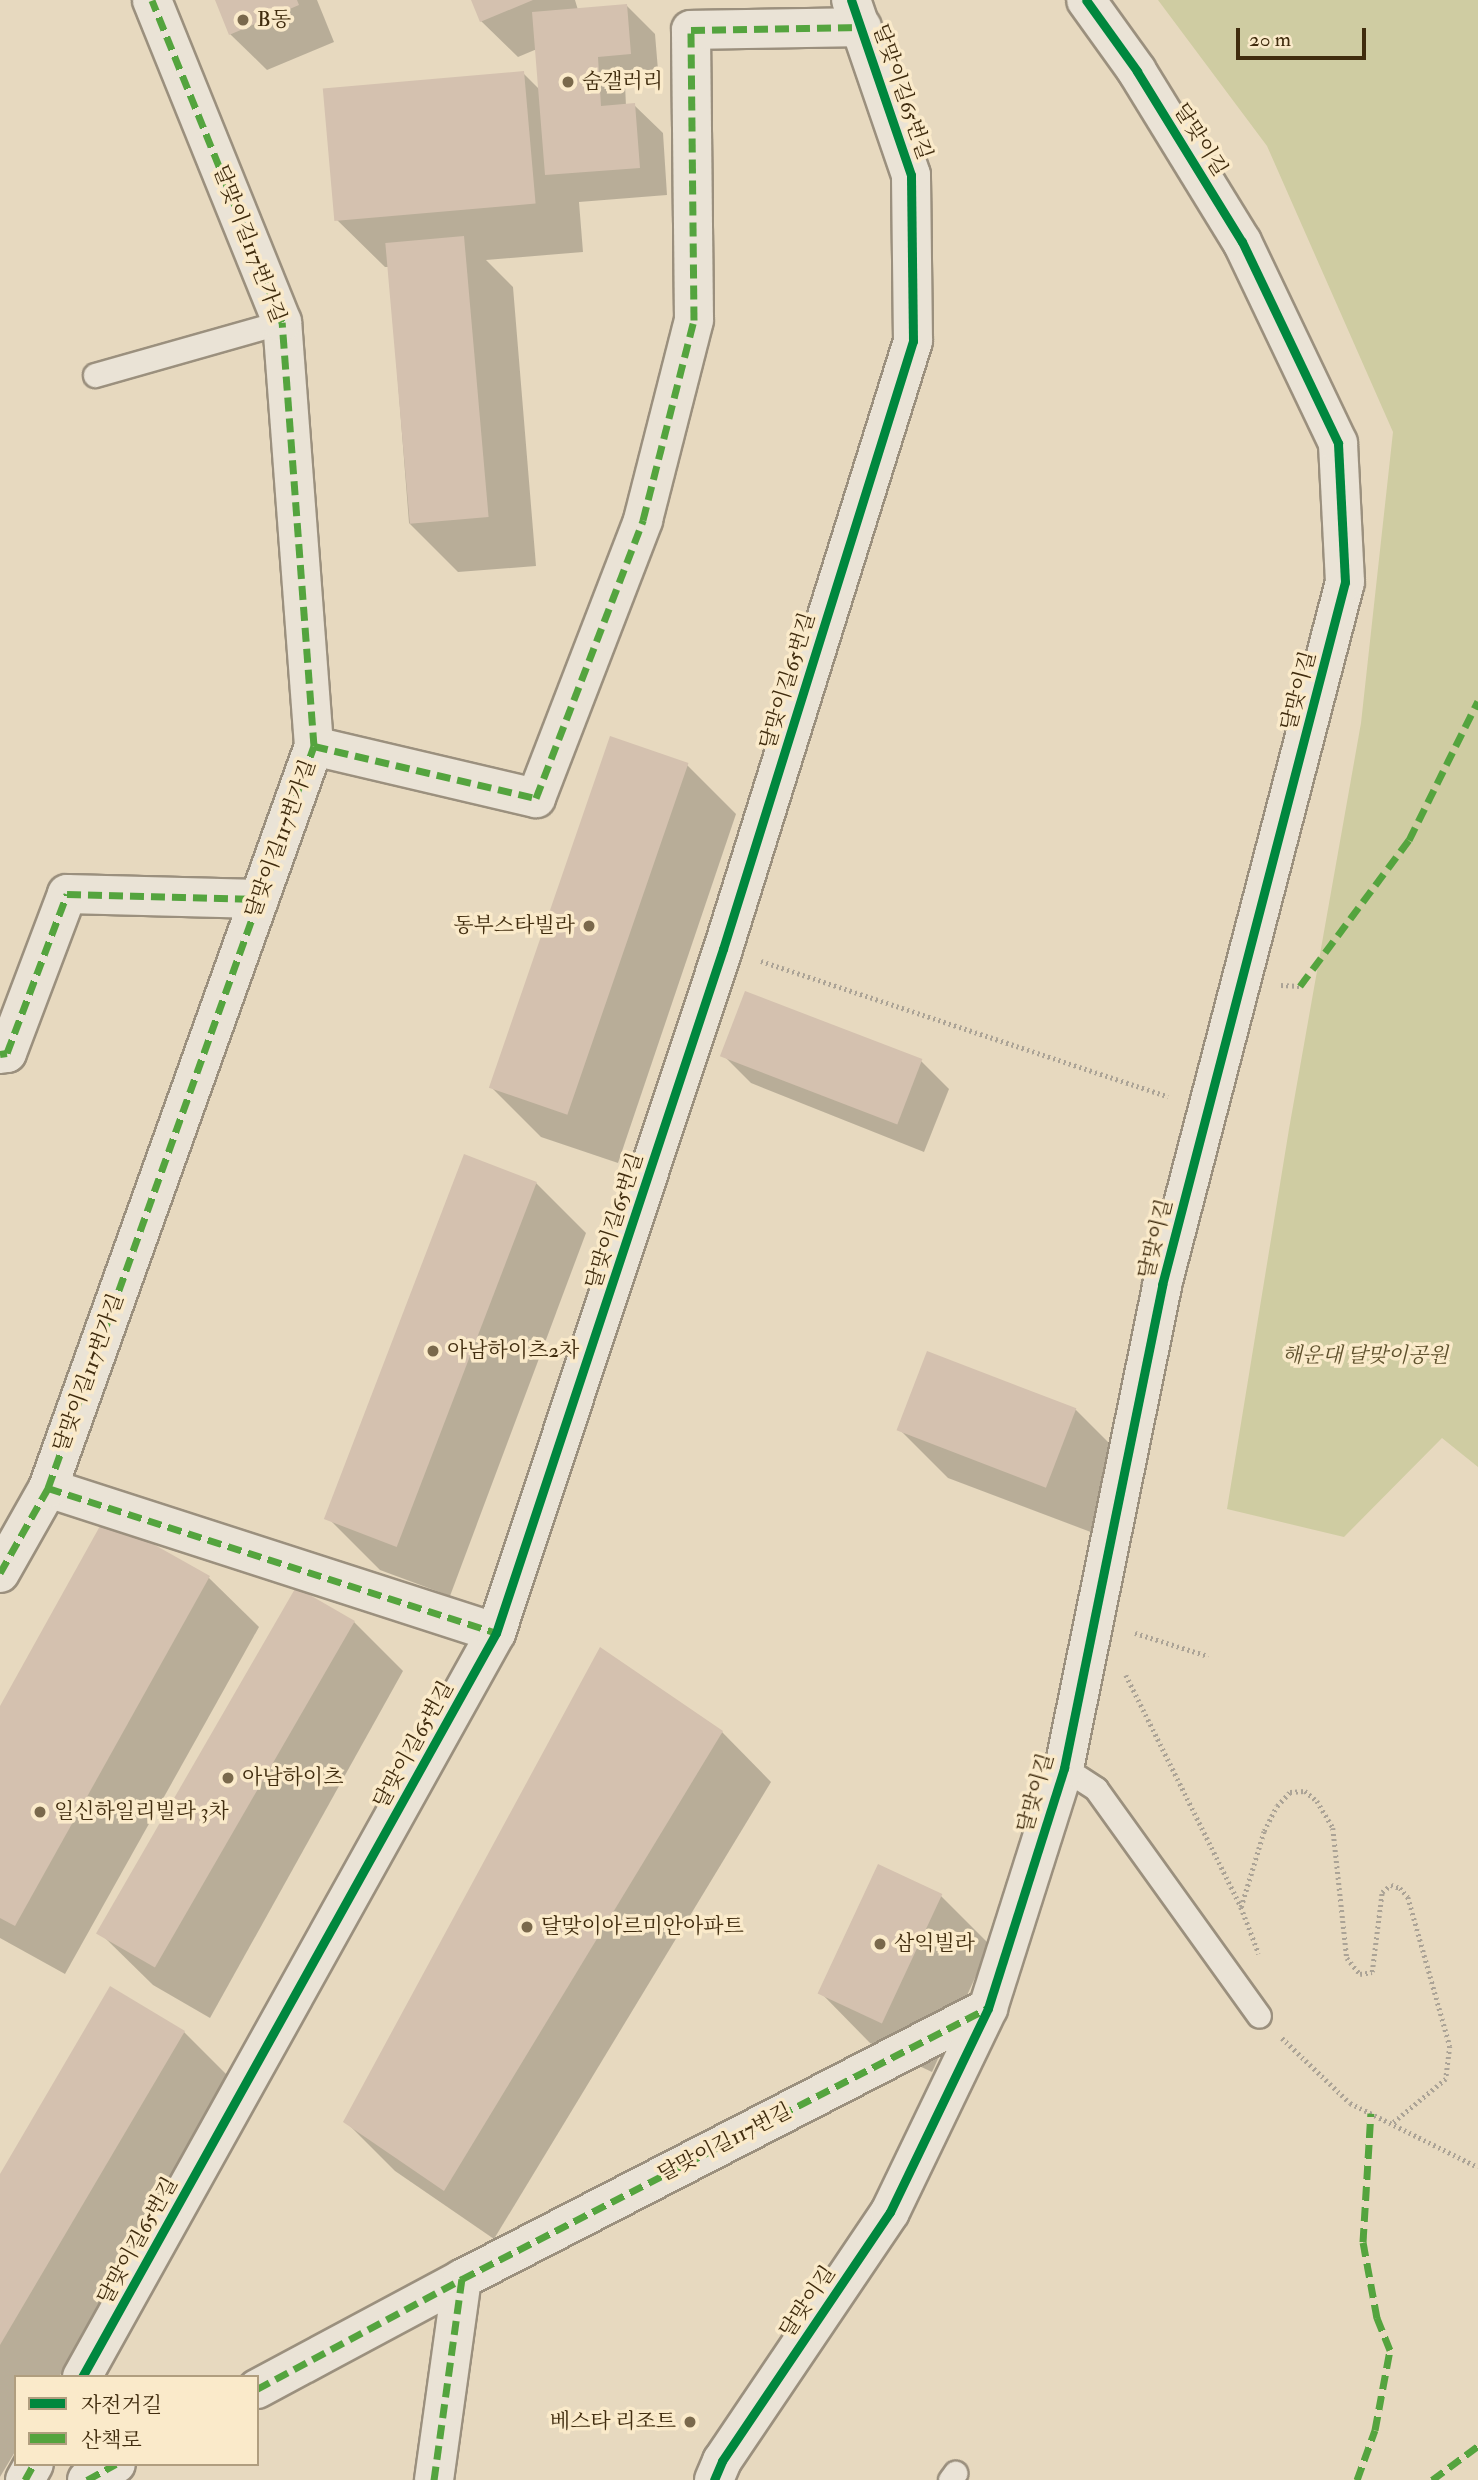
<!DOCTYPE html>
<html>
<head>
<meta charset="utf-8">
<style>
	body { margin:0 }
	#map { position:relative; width:1478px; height:2480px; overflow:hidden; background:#e7d9bf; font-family:"IM FELL Double Pica","Noto Serif KR",serif }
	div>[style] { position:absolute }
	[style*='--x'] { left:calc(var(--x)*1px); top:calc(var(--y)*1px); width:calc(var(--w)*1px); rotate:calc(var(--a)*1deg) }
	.green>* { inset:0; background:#cfcca2 }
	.shadow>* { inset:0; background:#0003 }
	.building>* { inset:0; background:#d4c1af; transform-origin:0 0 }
	.path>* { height:4.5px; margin-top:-2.25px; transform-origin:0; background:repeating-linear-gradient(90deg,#aba396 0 2px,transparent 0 5.5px) }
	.roads { filter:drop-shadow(2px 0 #9b907e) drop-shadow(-2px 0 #9b907e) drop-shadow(0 2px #9b907e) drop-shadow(0 -2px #9b907e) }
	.lane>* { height:23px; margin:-11.5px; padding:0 11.5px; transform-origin:11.5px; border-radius:11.5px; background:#eae3d6 }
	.street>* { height:38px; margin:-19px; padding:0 19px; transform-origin:19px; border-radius:19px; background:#eae3d6 }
	.secondary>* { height:38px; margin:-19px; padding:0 19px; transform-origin:19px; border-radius:19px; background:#eae3d6 }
	.quiet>* { height:7px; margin-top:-3.5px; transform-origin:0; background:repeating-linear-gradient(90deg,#54a43e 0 14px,transparent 0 21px) }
	.cycleway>* { height:9px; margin:-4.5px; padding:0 4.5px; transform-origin:4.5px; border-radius:4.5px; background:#00873e }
	.dots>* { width:19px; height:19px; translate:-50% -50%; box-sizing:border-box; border:4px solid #faeaca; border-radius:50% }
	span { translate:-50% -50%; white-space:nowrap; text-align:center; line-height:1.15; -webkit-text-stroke:7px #faeaca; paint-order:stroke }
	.poi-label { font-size:21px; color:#402c0e }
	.left { translate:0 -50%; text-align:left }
	.right { translate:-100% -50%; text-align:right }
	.street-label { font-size:21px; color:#402c0e }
	.park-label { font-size:21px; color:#5f512d; font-style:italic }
	.legend { position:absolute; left:14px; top:2375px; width:245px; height:91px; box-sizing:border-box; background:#faeaca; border:2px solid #b09e7f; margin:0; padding:9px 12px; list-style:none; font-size:21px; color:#402c0e }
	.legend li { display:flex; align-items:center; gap:14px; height:35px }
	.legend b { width:35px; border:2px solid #b09e7f }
	.scale { position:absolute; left:1236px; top:28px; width:130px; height:32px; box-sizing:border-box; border:4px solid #402c0e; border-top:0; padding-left:9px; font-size:21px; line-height:24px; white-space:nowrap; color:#402c0e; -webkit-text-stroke:5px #faeaca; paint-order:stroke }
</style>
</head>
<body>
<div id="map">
	<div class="green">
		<div style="clip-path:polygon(1158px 0,1478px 0,1478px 1467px,1442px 1438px,1344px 1537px,1227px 1509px,1289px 1129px,1361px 723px,1393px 432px,1267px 146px)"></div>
	</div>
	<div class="shadow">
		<div style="clip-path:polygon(217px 0,317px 0,334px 42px,267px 70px,230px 34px)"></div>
		<div style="clip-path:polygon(473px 0,575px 0,578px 10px,627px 6px,655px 34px,659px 82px,625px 84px,626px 106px,634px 105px,663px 133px,667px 195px,579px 202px,583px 252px,486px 260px,513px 287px,536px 566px,458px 572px,409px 523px,389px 267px,385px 267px,335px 218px,523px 73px,540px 90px,537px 49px,518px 57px,481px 21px)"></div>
		<div style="clip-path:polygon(687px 765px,736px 814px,618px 1163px,541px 1137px,492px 1088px)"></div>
		<div style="clip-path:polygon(723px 1055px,921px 1061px,949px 1089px,924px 1152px,751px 1083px)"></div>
		<div style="clip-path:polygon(536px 1183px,586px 1233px,450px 1596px,380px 1570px,331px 1521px)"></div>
		<div style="clip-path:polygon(1075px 1409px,1124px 1458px,1096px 1534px,948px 1478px,899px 1429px)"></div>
		<div style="clip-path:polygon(105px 1520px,209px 1578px,259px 1627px,65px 1974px,0 1938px,0 1709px)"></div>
		<div style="clip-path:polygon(354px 1622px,403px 1671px,210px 2018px,153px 1985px,103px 1936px)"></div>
		<div style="clip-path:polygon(722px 1732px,771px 1782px,494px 2239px,395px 2171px,346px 2122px)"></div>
		<div style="clip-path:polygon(941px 1896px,990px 1945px,932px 2072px,870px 2043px,821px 1993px)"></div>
		<div style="clip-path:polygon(184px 2032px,233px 2081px,59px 2377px,16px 2377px,16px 2450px,0 2477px,0 2177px)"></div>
	</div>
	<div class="building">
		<div style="clip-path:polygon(215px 0,297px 0,299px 5px,229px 35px)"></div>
		<div style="clip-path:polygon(471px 0,533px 0,480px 22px)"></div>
		<div style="clip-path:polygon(627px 4px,631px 54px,598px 57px,601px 106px,635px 103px,640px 168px,545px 175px,532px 12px)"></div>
		<div style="left:524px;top:71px;width:133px;height:202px;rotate:85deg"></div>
		<div style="left:464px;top:236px;width:282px;height:79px;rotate:85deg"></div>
		<div style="left:610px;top:736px;width:83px;height:372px;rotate:19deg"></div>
		<div style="left:745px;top:991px;width:190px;height:70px;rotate:21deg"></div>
		<div style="left:464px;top:1154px;width:78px;height:391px;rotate:21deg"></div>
		<div style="left:927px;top:1351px;width:160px;height:85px;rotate:21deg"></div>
		<div style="clip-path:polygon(105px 1517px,210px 1576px,15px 1926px,0 1918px,0 1706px)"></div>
		<div style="left:296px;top:1587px;width:68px;height:400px;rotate:30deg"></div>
		<div style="clip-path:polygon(600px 1647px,723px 1731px,444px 2191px,343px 2122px)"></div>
		<div style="left:878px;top:1864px;width:71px;height:143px;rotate:25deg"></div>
		<div style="clip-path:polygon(110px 1986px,185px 2031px,0 2345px,0 2174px)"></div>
	</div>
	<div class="path">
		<div style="--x:761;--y:961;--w:429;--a:18.4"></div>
		<div style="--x:1281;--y:985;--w:19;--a:3"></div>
		<div style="--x:1135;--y:1633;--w:77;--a:17.5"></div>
		<div style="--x:1126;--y:1675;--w:259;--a:63.6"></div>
		<div style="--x:1241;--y:1907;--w:50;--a:69"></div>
		<div style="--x:1241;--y:1907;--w:79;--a:-73.2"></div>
		<div style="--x:1264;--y:1831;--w:28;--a:-63"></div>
		<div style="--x:1277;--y:1806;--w:19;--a:-47"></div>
		<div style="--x:1290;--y:1792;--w:15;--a:-4"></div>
		<div style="--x:1305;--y:1791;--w:16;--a:40"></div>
		<div style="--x:1317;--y:1801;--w:31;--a:59"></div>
		<div style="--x:1333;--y:1828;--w:131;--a:83.9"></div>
		<div style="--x:1347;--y:1958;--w:21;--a:51"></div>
		<div style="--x:1360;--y:1974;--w:12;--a:-9"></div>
		<div style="--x:1372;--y:1972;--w:81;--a:-82.9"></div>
		<div style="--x:1382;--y:1892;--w:11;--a:-38"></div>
		<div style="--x:1391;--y:1885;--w:9;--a:18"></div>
		<div style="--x:1400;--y:1888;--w:12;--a:48"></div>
		<div style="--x:1408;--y:1897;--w:155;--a:74.3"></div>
		<div style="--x:1450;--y:2046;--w:33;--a:97"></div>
		<div style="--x:1446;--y:2079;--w:69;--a:140.3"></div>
		<div style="--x:1282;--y:2038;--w:94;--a:43.7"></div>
		<div style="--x:1350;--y:2103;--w:143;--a:26.6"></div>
	</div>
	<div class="roads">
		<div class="lane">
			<div style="--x:95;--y:375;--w:194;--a:-15.8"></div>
			<div style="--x:1064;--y:1768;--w:38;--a:33"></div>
			<div style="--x:1096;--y:1789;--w:279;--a:54.3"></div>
			<div style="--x:950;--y:2480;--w:9;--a:-54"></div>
		</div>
		<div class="street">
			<div style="--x:314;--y:746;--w:228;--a:13.2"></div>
			<div style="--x:536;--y:798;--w:298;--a:-68.9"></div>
			<div style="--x:643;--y:520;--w:206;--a:-75.7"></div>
			<div style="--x:694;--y:320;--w:290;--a:-90.6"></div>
			<div style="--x:691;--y:30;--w:171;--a:-1"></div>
			<div style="--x:0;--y:1054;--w:7;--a:-8"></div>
			<div style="--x:7;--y:1053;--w:170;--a:-69.3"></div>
			<div style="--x:67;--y:894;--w:192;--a:1.5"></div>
			<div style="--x:48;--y:1488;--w:471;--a:17.9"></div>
			<div style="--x:0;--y:1573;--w:98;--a:-60.5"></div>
			<div style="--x:48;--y:1488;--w:788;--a:-70.28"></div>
			<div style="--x:314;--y:746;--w:425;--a:-94.3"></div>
			<div style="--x:282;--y:322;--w:347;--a:-112"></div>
			<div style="--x:82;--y:2377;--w:851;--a:-60.91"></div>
			<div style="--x:496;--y:1633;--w:721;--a:-71.64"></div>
			<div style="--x:723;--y:949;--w:637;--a:-72.65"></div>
			<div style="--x:913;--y:341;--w:166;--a:-90.7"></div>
			<div style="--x:911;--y:175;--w:185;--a:-108.9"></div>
			<div style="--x:257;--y:2389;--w:233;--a:-28.2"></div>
			<div style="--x:462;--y:2279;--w:592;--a:-27.26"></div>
			<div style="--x:25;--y:2480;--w:18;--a:-61"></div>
			<div style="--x:87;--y:2480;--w:33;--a:-29"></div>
			<div style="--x:434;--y:2480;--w:203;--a:-82.1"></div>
		</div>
		<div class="secondary">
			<div style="--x:714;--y:2480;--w:21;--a:-67"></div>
			<div style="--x:722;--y:2461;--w:300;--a:-56"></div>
			<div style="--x:890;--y:2212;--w:226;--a:-64.3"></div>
			<div style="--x:988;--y:2008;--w:252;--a:-72.4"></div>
			<div style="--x:1064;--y:1768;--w:493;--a:-78.5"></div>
			<div style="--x:1162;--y:1285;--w:726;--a:-75.41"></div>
			<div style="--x:1345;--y:582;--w:139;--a:-92.9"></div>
			<div style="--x:1338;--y:443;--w:223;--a:-115.5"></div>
			<div style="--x:1242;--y:242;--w:201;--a:-121.6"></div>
			<div style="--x:1137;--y:71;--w:87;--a:-125.7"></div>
		</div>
	</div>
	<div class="quiet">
		<div style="--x:314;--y:746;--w:228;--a:13.2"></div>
		<div style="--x:536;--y:798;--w:298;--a:-68.9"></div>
		<div style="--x:643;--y:520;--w:206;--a:-75.7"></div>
		<div style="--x:694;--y:320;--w:290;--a:-90.6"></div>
		<div style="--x:691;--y:30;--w:171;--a:-1"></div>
		<div style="--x:1300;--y:986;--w:182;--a:-53.3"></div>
		<div style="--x:1409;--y:840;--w:155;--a:-63.6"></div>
		<div style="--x:0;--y:1054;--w:7;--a:-8"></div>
		<div style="--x:7;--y:1053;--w:170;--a:-69.3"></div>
		<div style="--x:67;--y:894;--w:192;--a:1.5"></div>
		<div style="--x:48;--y:1488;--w:471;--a:17.9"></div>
		<div style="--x:0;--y:1573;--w:98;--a:-60.5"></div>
		<div style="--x:48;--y:1488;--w:788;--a:-70.28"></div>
		<div style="--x:314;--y:746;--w:425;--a:-94.3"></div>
		<div style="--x:282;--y:322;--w:347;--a:-112"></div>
		<div style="--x:257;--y:2389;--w:233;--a:-28.2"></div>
		<div style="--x:462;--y:2279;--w:592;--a:-27.26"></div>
		<div style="--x:25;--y:2480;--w:18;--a:-61"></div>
		<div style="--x:87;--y:2480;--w:33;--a:-29"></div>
		<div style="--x:434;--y:2480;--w:203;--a:-82.1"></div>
		<div style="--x:1357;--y:2480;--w:53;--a:-70.2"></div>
		<div style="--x:1375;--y:2430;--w:81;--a:-79.4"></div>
		<div style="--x:1390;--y:2350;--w:35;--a:-112"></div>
		<div style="--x:1377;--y:2318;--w:77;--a:-100.4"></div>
		<div style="--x:1363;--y:2242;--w:129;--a:-86.5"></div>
		<div style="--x:1432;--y:2480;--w:57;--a:-36.5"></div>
	</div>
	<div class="cycleway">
		<div style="--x:82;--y:2377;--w:851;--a:-60.91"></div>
		<div style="--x:496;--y:1633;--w:721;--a:-71.64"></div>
		<div style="--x:723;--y:949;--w:637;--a:-72.65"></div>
		<div style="--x:913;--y:341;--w:166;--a:-90.7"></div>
		<div style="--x:911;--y:175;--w:185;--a:-108.9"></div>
		<div style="--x:714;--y:2480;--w:21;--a:-67"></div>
		<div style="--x:722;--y:2461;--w:300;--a:-56"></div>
		<div style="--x:890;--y:2212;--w:226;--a:-64.3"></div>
		<div style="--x:988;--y:2008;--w:252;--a:-72.4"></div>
		<div style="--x:1064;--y:1768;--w:493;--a:-78.5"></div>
		<div style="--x:1162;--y:1285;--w:726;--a:-75.41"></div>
		<div style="--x:1345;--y:582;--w:139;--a:-92.9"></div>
		<div style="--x:1338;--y:443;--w:223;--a:-115.5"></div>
		<div style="--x:1242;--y:242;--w:201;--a:-121.6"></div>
		<div style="--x:1137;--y:71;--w:87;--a:-125.7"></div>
	</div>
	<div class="dots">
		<div style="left:243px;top:20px;background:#7a694c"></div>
		<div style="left:568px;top:82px;background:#7a694c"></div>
		<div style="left:589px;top:926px;background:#7a694c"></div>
		<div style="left:433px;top:1351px;background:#7a694c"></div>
		<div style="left:228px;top:1778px;background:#7a694c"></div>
		<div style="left:40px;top:1812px;background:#7a694c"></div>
		<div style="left:527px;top:1927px;background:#7a694c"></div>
		<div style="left:880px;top:1944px;background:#7a694c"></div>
		<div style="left:690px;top:2422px;background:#7a694c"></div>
	</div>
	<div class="poi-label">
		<span class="left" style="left:257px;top:20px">B동</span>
		<span class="left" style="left:582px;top:82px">숨갤러리</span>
		<span class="right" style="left:575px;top:926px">동부스타빌라</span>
		<span class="left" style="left:447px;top:1351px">아남하이츠2차</span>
		<span class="left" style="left:242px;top:1778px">아남하이츠</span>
		<span class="left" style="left:54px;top:1812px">일신하일리빌라 3차</span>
		<span class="left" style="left:541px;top:1927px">달맞이아르미안아파트</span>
		<span class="left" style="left:894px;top:1944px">삼익빌라</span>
		<span class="right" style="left:676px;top:2422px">베스타 리조트</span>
	</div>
	<div class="street-label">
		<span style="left:902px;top:92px;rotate:71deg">달맞이길65번길</span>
		<span style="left:1200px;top:140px;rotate:58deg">달맞이길</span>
		<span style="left:249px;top:244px;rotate:69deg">달맞이길117번가길</span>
		<span style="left:788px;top:681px;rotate:-73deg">달맞이길65번길</span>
		<span style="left:1299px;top:691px;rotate:-75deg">달맞이길</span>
		<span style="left:281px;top:839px;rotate:-70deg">달맞이길117번가길</span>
		<span style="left:615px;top:1221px;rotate:-72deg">달맞이길65번길</span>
		<span style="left:1156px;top:1239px;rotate:-76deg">달맞이길</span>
		<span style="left:89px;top:1373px;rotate:-70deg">달맞이길117번가길</span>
		<span style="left:414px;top:1745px;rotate:-61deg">달맞이길65번길</span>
		<span style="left:1036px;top:1793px;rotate:-74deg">달맞이길</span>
		<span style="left:725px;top:2143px;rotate:-27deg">달맞이길117번길</span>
		<span style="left:138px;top:2241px;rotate:-61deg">달맞이길65번길</span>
		<span style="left:808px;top:2302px;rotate:-56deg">달맞이길</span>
	</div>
	<div class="park-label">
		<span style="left:1365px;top:1356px">해운대 달맞이공원</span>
	</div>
	<ul class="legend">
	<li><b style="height:9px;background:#00873e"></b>자전거길</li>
	<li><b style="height:9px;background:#54a43e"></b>산책로</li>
	</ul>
	<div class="scale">20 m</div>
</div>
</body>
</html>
